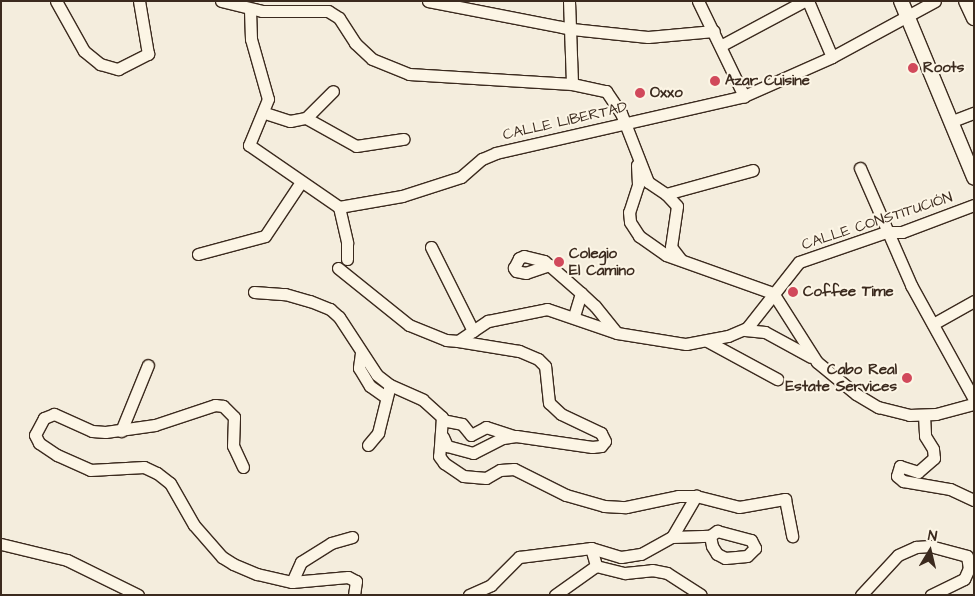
<!DOCTYPE html>
<html>
<head>
<meta charset="utf-8">
<style>
	body { margin:0 }
	#map { position:relative; width:975px; height:596px; overflow:hidden; background:#f4eddd; font-family:"Architects Daughter",sans-serif }
	div>[style] { position:absolute }
	[style*='--x'] { left:calc(var(--x)*1px); top:calc(var(--y)*1px); width:calc(var(--w)*1px); rotate:calc(var(--a)*1deg) }
	.roads { filter:drop-shadow(1px 0 #3b2a1e) drop-shadow(-1px 0 #3b2a1e) drop-shadow(0 1px #3b2a1e) drop-shadow(0 -1px #3b2a1e) }
	.minor>* { height:11px; margin:-5.5px; padding:0 5.5px; transform-origin:5.5px; border-radius:5.5px; background:#fcf5e5 }
	.major>* { height:14px; margin:-7px; padding:0 7px; transform-origin:7px; border-radius:7px; background:#fcf5e5 }
	.dots>* { width:14px; height:14px; translate:-50% -50%; box-sizing:border-box; border:2px solid #fcf5e5; border-radius:50% }
	span { translate:-50% -50%; white-space:nowrap; text-align:center; line-height:1.15; -webkit-text-stroke:4px #fcf5e5; paint-order:stroke }
	.poi-label { font-size:15px; color:#3b2a1e; font-weight:700 }
	.left { translate:0 -50%; text-align:left }
	.right { translate:-100% -50%; text-align:right }
	.street-label { font-size:15px; color:#3b2a1e }
	.frame { position:absolute; inset:0; border:2px solid #3b2a1e; pointer-events:none }
	.north { position:absolute; left:905px; top:526px; width:50px; height:50px; -webkit-text-stroke:4px #fcf5e5; paint-order:stroke; rotate:9deg; font-size:14px; font-weight:700; line-height:20px; text-align:center; color:#3b2a1e }
	.north::after { content:''; display:block; margin:auto; width:18px; height:22px; background:#3b2a1e; clip-path:polygon(50% 0,100% 100%,50% 72%,0 100%) }
</style>
</head>
<body>
<div id="map">
	<div class="roads">
		<div class="minor">
			<div style="--x:56;--y:1;--w:57;--a:60.8"></div>
			<div style="--x:84;--y:51;--w:21;--a:39"></div>
			<div style="--x:100;--y:64;--w:19;--a:16"></div>
			<div style="--x:118;--y:69;--w:34;--a:-27"></div>
			<div style="--x:148;--y:54;--w:54;--a:-99.6"></div>
			<div style="--x:221;--y:1;--w:42;--a:13.7"></div>
			<div style="--x:262;--y:11;--w:66;--a:0"></div>
			<div style="--x:328;--y:11;--w:13;--a:32"></div>
			<div style="--x:339;--y:18;--w:30;--a:57"></div>
			<div style="--x:355;--y:43;--w:23;--a:43"></div>
			<div style="--x:372;--y:59;--w:40;--a:22"></div>
			<div style="--x:409;--y:74;--w:163;--a:3.5"></div>
			<div style="--x:572;--y:84;--w:35;--a:12"></div>
			<div style="--x:606;--y:91;--w:27;--a:56"></div>
			<div style="--x:621;--y:113;--w:74;--a:68.6"></div>
			<div style="--x:648;--y:182;--w:22;--a:34"></div>
			<div style="--x:666;--y:194;--w:16;--a:47"></div>
			<div style="--x:677;--y:206;--w:41;--a:98.3"></div>
			<div style="--x:671;--y:247;--w:16;--a:52"></div>
			<div style="--x:428;--y:1;--w:147;--a:11"></div>
			<div style="--x:572;--y:29;--w:76;--a:6"></div>
			<div style="--x:648;--y:37;--w:66;--a:-5.2"></div>
			<div style="--x:569;--y:1;--w:83;--a:87.9"></div>
			<div style="--x:698;--y:1;--w:106;--a:64.2"></div>
			<div style="--x:808;--y:1;--w:61;--a:66.8"></div>
			<div style="--x:250;--y:10;--w:29;--a:88"></div>
			<div style="--x:251;--y:39;--w:62;--a:74.2"></div>
			<div style="--x:268;--y:99;--w:50;--a:112.4"></div>
			<div style="--x:249;--y:145;--w:109;--a:34.6"></div>
			<div style="--x:339;--y:207;--w:37;--a:77"></div>
			<div style="--x:347;--y:243;--w:16;--a:90"></div>
			<div style="--x:722;--y:45;--w:93;--a:-28.2"></div>
			<div style="--x:265;--y:113;--w:26;--a:18"></div>
			<div style="--x:290;--y:121;--w:16;--a:-11"></div>
			<div style="--x:306;--y:118;--w:38;--a:-45"></div>
			<div style="--x:306;--y:118;--w:57;--a:29.2"></div>
			<div style="--x:356;--y:146;--w:48;--a:-8.5"></div>
			<div style="--x:950;--y:122;--w:26;--a:-21"></div>
			<div style="--x:637;--y:165;--w:20;--a:87"></div>
			<div style="--x:638;--y:185;--w:28;--a:108"></div>
			<div style="--x:629;--y:212;--w:10;--a:84"></div>
			<div style="--x:630;--y:222;--w:17;--a:57"></div>
			<div style="--x:639;--y:236;--w:33;--a:35"></div>
			<div style="--x:666;--y:255;--w:114;--a:19.6"></div>
			<div style="--x:773;--y:293;--w:82;--a:57.5"></div>
			<div style="--x:817;--y:362;--w:50;--a:39.4"></div>
			<div style="--x:856;--y:394;--w:26;--a:31"></div>
			<div style="--x:878;--y:407;--w:32;--a:14"></div>
			<div style="--x:909;--y:415;--w:27;--a:-2"></div>
			<div style="--x:936;--y:414;--w:39;--a:-15"></div>
			<div style="--x:860;--y:168;--w:128;--a:66.4"></div>
			<div style="--x:911;--y:285;--w:130;--a:61.1"></div>
			<div style="--x:666;--y:194;--w:90;--a:-15.4"></div>
			<div style="--x:339;--y:207;--w:64;--a:-9.9"></div>
			<div style="--x:402;--y:196;--w:62;--a:-17.9"></div>
			<div style="--x:461;--y:177;--w:28;--a:-41"></div>
			<div style="--x:482;--y:159;--w:15;--a:-23"></div>
			<div style="--x:496;--y:153;--w:254;--a:-12.9"></div>
			<div style="--x:744;--y:96;--w:96;--a:-23.9"></div>
			<div style="--x:832;--y:57;--w:117;--a:-28.5"></div>
			<div style="--x:431;--y:247;--w:94;--a:63.4"></div>
			<div style="--x:198;--y:254;--w:69;--a:-15"></div>
			<div style="--x:265;--y:236;--w:65;--a:-56.3"></div>
			<div style="--x:549;--y:265;--w:24;--a:161"></div>
			<div style="--x:526;--y:273;--w:10;--a:-169"></div>
			<div style="--x:516;--y:271;--w:4;--a:-124"></div>
			<div style="--x:514;--y:268;--w:11;--a:-63"></div>
			<div style="--x:519;--y:258;--w:5;--a:-22"></div>
			<div style="--x:524;--y:256;--w:21;--a:14"></div>
			<div style="--x:544;--y:261;--w:6;--a:39"></div>
			<div style="--x:549;--y:265;--w:43;--a:41.2"></div>
			<div style="--x:581;--y:293;--w:19;--a:43"></div>
			<div style="--x:595;--y:306;--w:33;--a:51"></div>
			<div style="--x:338;--y:268;--w:91;--a:38.8"></div>
			<div style="--x:409;--y:325;--w:40;--a:22"></div>
			<div style="--x:446;--y:340;--w:12;--a:5"></div>
			<div style="--x:458;--y:341;--w:36;--a:-34"></div>
			<div style="--x:488;--y:321;--w:60;--a:-11.5"></div>
			<div style="--x:547;--y:309;--w:74;--a:18.9"></div>
			<div style="--x:617;--y:333;--w:70;--a:9.1"></div>
			<div style="--x:686;--y:344;--w:43;--a:-10.8"></div>
			<div style="--x:728;--y:336;--w:21;--a:-23"></div>
			<div style="--x:747;--y:328;--w:84;--a:-51.8"></div>
			<div style="--x:799;--y:262;--w:92;--a:-19"></div>
			<div style="--x:886;--y:232;--w:16;--a:0"></div>
			<div style="--x:902;--y:232;--w:77;--a:-20.6"></div>
			<div style="--x:254;--y:292;--w:31;--a:4"></div>
			<div style="--x:285;--y:294;--w:26;--a:16"></div>
			<div style="--x:310;--y:301;--w:22;--a:22"></div>
			<div style="--x:330;--y:309;--w:12;--a:42"></div>
			<div style="--x:339;--y:317;--w:69;--a:56.8"></div>
			<div style="--x:377;--y:375;--w:16;--a:38"></div>
			<div style="--x:390;--y:385;--w:36;--a:24"></div>
			<div style="--x:423;--y:400;--w:25;--a:42"></div>
			<div style="--x:442;--y:417;--w:39;--a:94"></div>
			<div style="--x:439;--y:456;--w:9;--a:54"></div>
			<div style="--x:444;--y:463;--w:23;--a:34"></div>
			<div style="--x:463;--y:476;--w:23;--a:5"></div>
			<div style="--x:486;--y:478;--w:16;--a:-30"></div>
			<div style="--x:500;--y:470;--w:14;--a:-4"></div>
			<div style="--x:514;--y:469;--w:58;--a:26.6"></div>
			<div style="--x:566;--y:495;--w:40;--a:16"></div>
			<div style="--x:604;--y:506;--w:22;--a:3"></div>
			<div style="--x:626;--y:507;--w:53;--a:-11.9"></div>
			<div style="--x:678;--y:496;--w:18;--a:0"></div>
			<div style="--x:574;--y:316;--w:24;--a:-73"></div>
			<div style="--x:933;--y:324;--w:47;--a:-29.3"></div>
			<div style="--x:745;--y:330;--w:20;--a:6"></div>
			<div style="--x:765;--y:332;--w:52;--a:28.5"></div>
			<div style="--x:707;--y:341;--w:80;--a:28.5"></div>
			<div style="--x:361;--y:353;--w:15;--a:98"></div>
			<div style="--x:359;--y:368;--w:21;--a:59"></div>
			<div style="--x:370;--y:386;--w:19;--a:35"></div>
			<div style="--x:924;--y:415;--w:21;--a:87"></div>
			<div style="--x:925;--y:436;--w:15;--a:58"></div>
			<div style="--x:933;--y:449;--w:9;--a:84"></div>
			<div style="--x:934;--y:458;--w:21;--a:139"></div>
			<div style="--x:918;--y:472;--w:19;--a:-162"></div>
			<div style="--x:900;--y:466;--w:10;--a:107"></div>
			<div style="--x:897;--y:476;--w:8;--a:40"></div>
			<div style="--x:903;--y:481;--w:48;--a:9.7"></div>
			<div style="--x:950;--y:489;--w:26;--a:25"></div>
			<div style="--x:442;--y:420;--w:20;--a:11"></div>
			<div style="--x:462;--y:424;--w:14;--a:51"></div>
			<div style="--x:471;--y:435;--w:17;--a:-28"></div>
			<div style="--x:486;--y:427;--w:29;--a:18"></div>
			<div style="--x:121;--y:431;--w:71;--a:-67.8"></div>
			<div style="--x:443;--y:437;--w:10;--a:66"></div>
			<div style="--x:447;--y:446;--w:27;--a:15"></div>
			<div style="--x:473;--y:453;--w:34;--a:-27"></div>
			<div style="--x:503;--y:438;--w:13;--a:-9"></div>
			<div style="--x:516;--y:436;--w:77;--a:8.2"></div>
			<div style="--x:592;--y:447;--w:9;--a:-6"></div>
			<div style="--x:601;--y:446;--w:6;--a:-51"></div>
			<div style="--x:605;--y:441;--w:9;--a:-117"></div>
			<div style="--x:601;--y:433;--w:44;--a:-154.6"></div>
			<div style="--x:561;--y:414;--w:16;--a:-137"></div>
			<div style="--x:549;--y:403;--w:37;--a:-96"></div>
			<div style="--x:545;--y:366;--w:10;--a:-135"></div>
			<div style="--x:538;--y:359;--w:21;--a:-157"></div>
			<div style="--x:519;--y:351;--w:62;--a:-170.7"></div>
			<div style="--x:368;--y:445;--w:16;--a:-50"></div>
			<div style="--x:378;--y:433;--w:49;--a:-76"></div>
			<div style="--x:243;--y:467;--w:23;--a:-115"></div>
			<div style="--x:233;--y:446;--w:29;--a:-88"></div>
			<div style="--x:234;--y:417;--w:16;--a:-135"></div>
			<div style="--x:223;--y:406;--w:8;--a:-173"></div>
			<div style="--x:215;--y:405;--w:63;--a:161.6"></div>
			<div style="--x:155;--y:425;--w:50;--a:172"></div>
			<div style="--x:105;--y:432;--w:13;--a:-176"></div>
			<div style="--x:92;--y:431;--w:42;--a:-155.9"></div>
			<div style="--x:54;--y:414;--w:11;--a:158"></div>
			<div style="--x:44;--y:418;--w:19;--a:118"></div>
			<div style="--x:35;--y:435;--w:9;--a:63"></div>
			<div style="--x:39;--y:443;--w:22;--a:34"></div>
			<div style="--x:57;--y:455;--w:36;--a:24"></div>
			<div style="--x:90;--y:470;--w:54;--a:-3.2"></div>
			<div style="--x:144;--y:467;--w:14;--a:25"></div>
			<div style="--x:157;--y:473;--w:16;--a:38"></div>
			<div style="--x:170;--y:483;--w:48;--a:60.3"></div>
			<div style="--x:194;--y:525;--w:43;--a:48.8"></div>
			<div style="--x:222;--y:557;--w:13;--a:32"></div>
			<div style="--x:233;--y:564;--w:26;--a:23"></div>
			<div style="--x:257;--y:574;--w:36;--a:13"></div>
			<div style="--x:292;--y:582;--w:56;--a:-5.1"></div>
			<div style="--x:348;--y:577;--w:9;--a:27"></div>
			<div style="--x:356;--y:581;--w:14;--a:98"></div>
			<div style="--x:717;--y:531;--w:35;--a:15"></div>
			<div style="--x:751;--y:540;--w:9;--a:63"></div>
			<div style="--x:755;--y:548;--w:11;--a:135"></div>
			<div style="--x:747;--y:556;--w:22;--a:175"></div>
			<div style="--x:725;--y:558;--w:9;--a:-153"></div>
			<div style="--x:717;--y:554;--w:9;--a:-122"></div>
			<div style="--x:712;--y:546;--w:10;--a:-101"></div>
			<div style="--x:710;--y:536;--w:9;--a:-36"></div>
			<div style="--x:672;--y:537;--w:38;--a:-2"></div>
			<div style="--x:1;--y:544;--w:68;--a:13.6"></div>
			<div style="--x:67;--y:560;--w:79;--a:26.2"></div>
			<div style="--x:591;--y:548;--w:19;--a:74"></div>
			<div style="--x:596;--y:566;--w:30;--a:14"></div>
			<div style="--x:625;--y:573;--w:27;--a:-6"></div>
			<div style="--x:652;--y:570;--w:15;--a:11"></div>
			<div style="--x:667;--y:573;--w:40;--a:32.9"></div>
			<div style="--x:292;--y:582;--w:22;--a:-66"></div>
			<div style="--x:301;--y:562;--w:36;--a:-32"></div>
			<div style="--x:331;--y:543;--w:22;--a:-16"></div>
			<div style="--x:469;--y:595;--w:24;--a:-24"></div>
			<div style="--x:491;--y:585;--w:40;--a:-45"></div>
			<div style="--x:519;--y:557;--w:73;--a:-7.1"></div>
			<div style="--x:591;--y:548;--w:31;--a:17"></div>
			<div style="--x:621;--y:557;--w:20;--a:-9"></div>
			<div style="--x:641;--y:554;--w:35;--a:-29"></div>
			<div style="--x:672;--y:537;--w:48;--a:-59.7"></div>
			<div style="--x:696;--y:496;--w:44;--a:14.3"></div>
			<div style="--x:739;--y:507;--w:47;--a:-9.9"></div>
			<div style="--x:785;--y:499;--w:38;--a:79"></div>
			<div style="--x:555;--y:595;--w:50;--a:-35.3"></div>
			<div style="--x:861;--y:595;--w:54;--a:-47.2"></div>
			<div style="--x:898;--y:555;--w:20;--a:-24"></div>
			<div style="--x:916;--y:547;--w:14;--a:-4"></div>
			<div style="--x:930;--y:546;--w:38;--a:15"></div>
			<div style="--x:967;--y:556;--w:12;--a:81"></div>
			<div style="--x:969;--y:568;--w:12;--a:114"></div>
			<div style="--x:964;--y:579;--w:37;--a:154"></div>
		</div>
		<div class="major">
			<div style="--x:901;--y:1;--w:191;--a:67.5"></div>
			<div style="--x:966;--y:1;--w:19;--a:65"></div>
		</div>
	</div>
	<div class="dots">
		<div style="left:913px;top:68px;background:#d1495b"></div>
		<div style="left:715px;top:81px;background:#d1495b"></div>
		<div style="left:640px;top:93px;background:#d1495b"></div>
		<div style="left:559px;top:262px;background:#d1495b"></div>
		<div style="left:793px;top:292px;background:#d1495b"></div>
		<div style="left:907px;top:378px;background:#d1495b"></div>
	</div>
	<div class="poi-label">
		<span class="left" style="left:923px;top:68px">Roots</span>
		<span class="left" style="left:725px;top:81px">Azar Cuisine</span>
		<span class="left" style="left:650px;top:93px">Oxxo</span>
		<span class="left" style="left:569px;top:262px">Colegio<br>El Camino</span>
		<span class="left" style="left:803px;top:292px">Coffee Time</span>
		<span class="right" style="left:897px;top:378px">Cabo Real<br>Estate Services</span>
	</div>
	<div class="street-label">
		<span style="left:565px;top:121px;rotate:-13deg">CALLE LIBERTAD</span>
		<span style="left:877px;top:221px;rotate:-18deg">CALLE CONSTITUCIÓN</span>
	</div>
	<div class="frame"></div>
	<div class="north">N</div>
</div>
</body>
</html>
